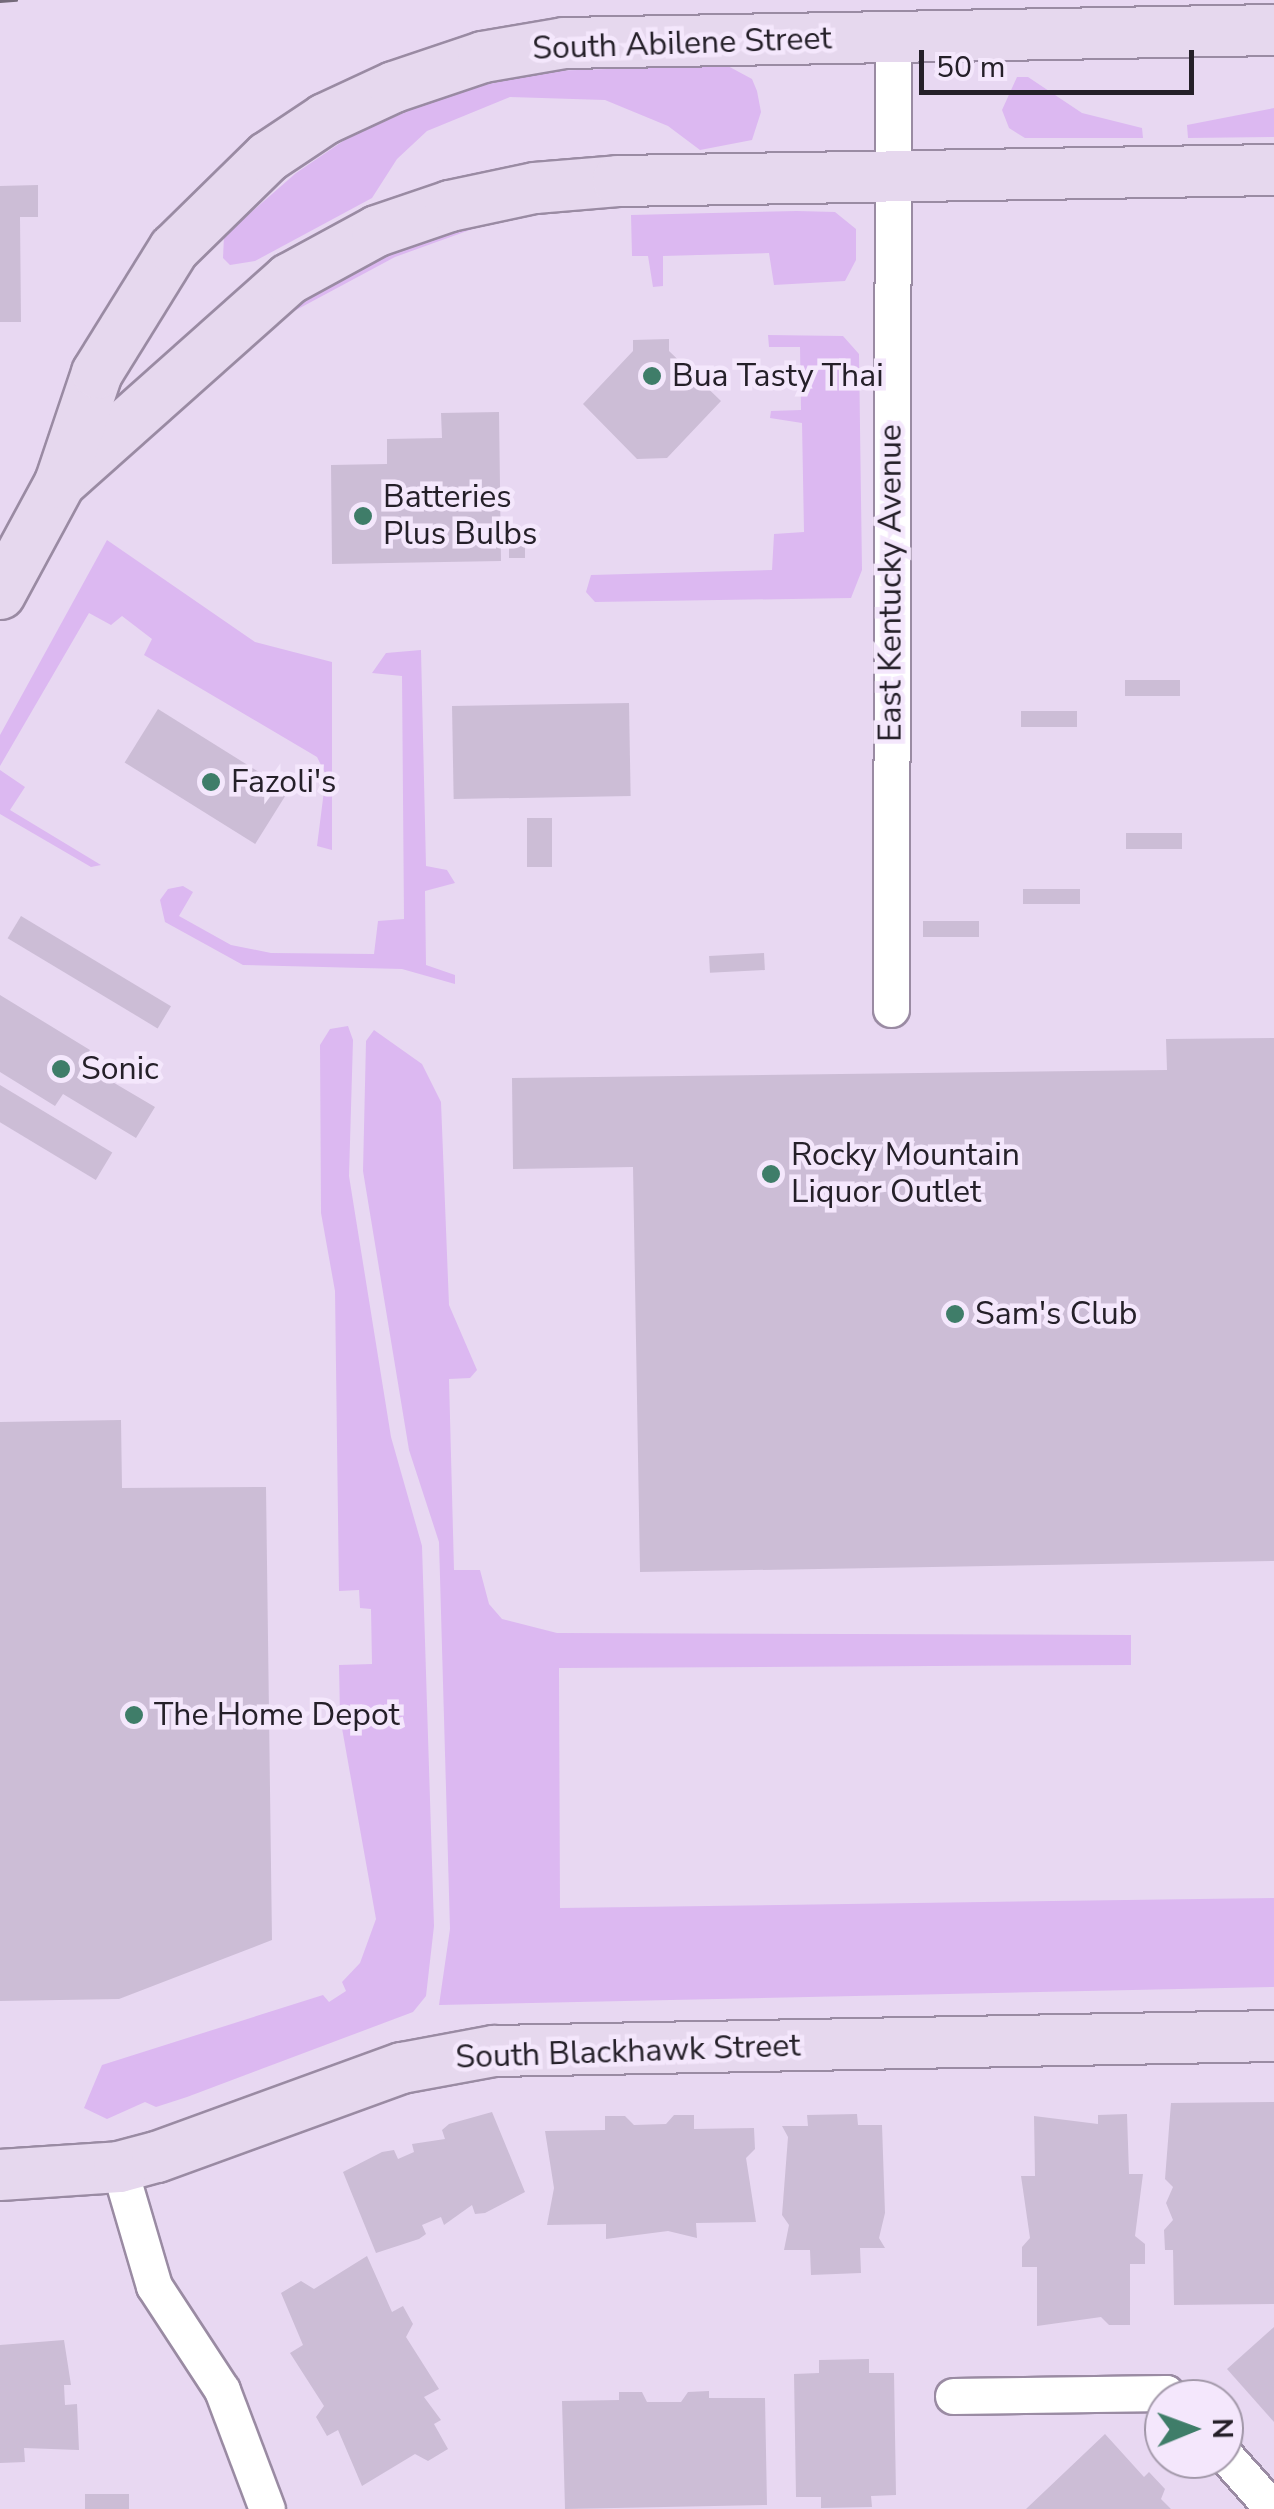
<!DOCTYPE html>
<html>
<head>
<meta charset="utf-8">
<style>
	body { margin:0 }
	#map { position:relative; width:1274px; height:2509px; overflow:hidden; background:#e8d8f2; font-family:"Nunito Sans",sans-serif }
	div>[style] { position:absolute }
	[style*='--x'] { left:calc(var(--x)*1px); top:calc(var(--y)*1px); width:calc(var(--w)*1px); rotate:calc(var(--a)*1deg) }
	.green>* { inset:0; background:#dcb8f1 }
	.building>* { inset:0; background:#ccbdd6; transform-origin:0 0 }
	.roads { filter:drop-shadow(2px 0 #9a8ba3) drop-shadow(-2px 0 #9a8ba3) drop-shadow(0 2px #9a8ba3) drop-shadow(0 -2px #9a8ba3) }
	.street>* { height:35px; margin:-17.5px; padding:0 17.5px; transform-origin:17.5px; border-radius:17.5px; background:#fff }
	.secondary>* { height:50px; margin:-25px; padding:0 25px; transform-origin:25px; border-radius:25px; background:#e6d8ee }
	.tram>* { height:2.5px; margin:-1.25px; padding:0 1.25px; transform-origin:1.25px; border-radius:1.25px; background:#746a7a }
	.dots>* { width:28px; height:28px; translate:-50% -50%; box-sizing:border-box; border:5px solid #f4e7fc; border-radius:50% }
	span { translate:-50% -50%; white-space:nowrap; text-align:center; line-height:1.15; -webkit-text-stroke:9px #f4e7fc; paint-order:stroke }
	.street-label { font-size:32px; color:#252029 }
	.poi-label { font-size:32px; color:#252029 }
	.left { translate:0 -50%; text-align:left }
	.north { position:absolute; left:1144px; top:2379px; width:100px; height:100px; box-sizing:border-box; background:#f4e7fc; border:2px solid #a197a8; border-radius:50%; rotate:89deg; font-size:28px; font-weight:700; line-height:40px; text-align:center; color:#252029 }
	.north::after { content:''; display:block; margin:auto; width:35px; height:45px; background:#3f7d69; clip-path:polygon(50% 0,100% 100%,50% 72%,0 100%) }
	.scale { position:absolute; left:919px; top:50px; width:275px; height:45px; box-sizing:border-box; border:5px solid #252029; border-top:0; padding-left:12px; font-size:30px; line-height:35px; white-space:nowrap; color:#252029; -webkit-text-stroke:8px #f4e7fc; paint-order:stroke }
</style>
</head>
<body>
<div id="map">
	<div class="green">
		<div style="clip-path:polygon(726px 65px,752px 79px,757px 91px,761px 112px,752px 140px,700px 150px,668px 126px,605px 100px,510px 97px,427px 131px,397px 159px,372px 198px,255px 261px,230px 265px,223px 258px,224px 236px,296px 173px,349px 137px,451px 92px,548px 71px)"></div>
		<div style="clip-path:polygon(1017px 77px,1028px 77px,1082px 113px,1142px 128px,1143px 138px,1025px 138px,1009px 128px,1002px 110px)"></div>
		<div style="clip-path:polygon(1274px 108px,1274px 137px,1188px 138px,1187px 125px)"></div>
		<div style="clip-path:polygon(832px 198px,573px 209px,492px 222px,395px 257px,255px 332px,389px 251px,450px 227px,571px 200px)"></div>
		<div style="clip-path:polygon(797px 211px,835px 212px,856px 229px,856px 260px,845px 281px,774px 285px,769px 253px,663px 256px,663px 286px,653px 287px,648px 256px,632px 256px,631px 215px)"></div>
		<div style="clip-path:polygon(768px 335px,843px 336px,859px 354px,862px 570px,851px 598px,595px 602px,586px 592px,591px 575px,772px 570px,774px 534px,804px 532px,802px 423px,770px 418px,771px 411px,801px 410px,800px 347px,769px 347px)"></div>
		<div style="clip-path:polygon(107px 540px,255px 642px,332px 662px,332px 850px,317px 846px,326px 775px,317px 757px,144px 655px,152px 639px,122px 616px,111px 625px,89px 613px,0 766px,0 735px)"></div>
		<div style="clip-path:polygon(421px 650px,426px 866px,447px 870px,455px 883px,425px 891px,426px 965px,455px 975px,455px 984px,402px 969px,243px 965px,165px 922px,160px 900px,168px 889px,183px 886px,193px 892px,179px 916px,231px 945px,271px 953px,374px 954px,378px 921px,404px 919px,402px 676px,372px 673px,386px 653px)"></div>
		<div style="clip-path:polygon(0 770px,25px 787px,10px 810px,101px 865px,91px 867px,0 814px)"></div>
		<div style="clip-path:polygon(348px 1026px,353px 1040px,349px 1176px,391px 1437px,422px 1546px,434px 1926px,426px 1996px,413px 2012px,187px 2097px,156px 2107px,145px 2102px,107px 2119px,84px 2108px,102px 2065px,323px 1995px,329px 2002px,346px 1991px,342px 1982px,360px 1963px,376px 1919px,340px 1717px,339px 1665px,372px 1664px,371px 1609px,360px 1608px,359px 1590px,339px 1591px,335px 1291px,321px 1213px,320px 1045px,330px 1029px)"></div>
		<div style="clip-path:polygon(374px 1030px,422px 1064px,441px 1102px,449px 1305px,477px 1370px,470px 1378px,449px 1379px,454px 1570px,480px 1570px,489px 1604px,502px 1619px,557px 1633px,1131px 1635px,1131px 1665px,559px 1668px,560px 1908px,1274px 1898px,1274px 1987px,439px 2005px,450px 1929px,439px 1542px,409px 1450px,363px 1171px,366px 1041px)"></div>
	</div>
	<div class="building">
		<div style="clip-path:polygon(38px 185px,38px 217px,20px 217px,21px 322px,0 322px,0 186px)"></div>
		<div style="clip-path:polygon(669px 339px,669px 351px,721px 401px,667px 458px,637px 459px,583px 404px,633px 351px,633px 340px)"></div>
		<div style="clip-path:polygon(499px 412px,501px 561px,332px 564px,331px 465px,387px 464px,387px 439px,442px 438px,441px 413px)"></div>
		<div style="left:509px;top:534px;width:16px;height:24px"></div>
		<div style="left:1125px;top:680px;width:55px;height:16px"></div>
		<div style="left:629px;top:703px;width:93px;height:177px;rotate:89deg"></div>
		<div style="left:158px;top:709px;width:154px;height:63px;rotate:32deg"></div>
		<div style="left:1021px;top:711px;width:56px;height:16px"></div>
		<div style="left:527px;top:818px;width:25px;height:49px"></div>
		<div style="left:1182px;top:833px;width:16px;height:56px;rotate:90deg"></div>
		<div style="left:1080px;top:889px;width:15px;height:57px;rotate:90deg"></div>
		<div style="left:21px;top:916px;width:175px;height:26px;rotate:31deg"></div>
		<div style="left:979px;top:921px;width:16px;height:56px;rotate:90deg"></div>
		<div style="left:764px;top:953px;width:17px;height:55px;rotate:87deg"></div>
		<div style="clip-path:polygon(0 995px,90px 1050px,82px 1064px,155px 1107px,136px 1138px,63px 1094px,55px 1106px,0 1072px)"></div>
		<div style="clip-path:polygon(1274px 1038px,1274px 1561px,640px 1572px,633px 1167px,513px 1169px,512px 1078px,1167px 1070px,1166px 1039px)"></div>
		<div style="left:0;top:1085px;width:131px;height:32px;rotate:31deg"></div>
		<div style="clip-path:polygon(121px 1420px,122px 1488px,266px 1487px,272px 1940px,119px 1999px,0 2001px,0 1422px)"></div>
		<div style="clip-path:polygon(1274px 2102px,1274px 2304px,1174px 2305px,1173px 2250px,1165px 2250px,1164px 2230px,1173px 2220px,1166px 2203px,1173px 2187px,1165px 2179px,1171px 2103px)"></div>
		<div style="clip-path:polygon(492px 2112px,525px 2192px,485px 2213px,475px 2214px,472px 2205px,444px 2225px,441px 2217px,422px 2225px,426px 2234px,419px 2239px,376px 2253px,343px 2172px,382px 2152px,394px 2150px,398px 2159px,414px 2152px,412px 2144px,445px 2139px,442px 2130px,449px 2124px)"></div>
		<div style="clip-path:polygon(857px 2114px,858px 2125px,882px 2125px,885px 2213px,879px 2238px,885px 2248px,860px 2248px,861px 2273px,811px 2275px,810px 2250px,784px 2250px,789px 2225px,782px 2215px,788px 2137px,782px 2126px,808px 2126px,807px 2115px)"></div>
		<div style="clip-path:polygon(1127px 2114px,1129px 2174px,1143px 2174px,1135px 2236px,1145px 2244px,1145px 2264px,1130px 2264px,1130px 2325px,1109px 2325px,1101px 2317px,1037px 2326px,1037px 2267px,1022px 2267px,1022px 2247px,1030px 2238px,1021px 2176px,1035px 2176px,1034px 2116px,1098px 2124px,1098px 2115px)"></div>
		<div style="clip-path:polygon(674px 2115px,694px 2115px,694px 2129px,754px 2128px,755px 2149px,746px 2158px,756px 2222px,696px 2223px,697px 2238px,668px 2231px,606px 2239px,606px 2224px,547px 2225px,554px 2188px,545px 2131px,605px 2130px,605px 2116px,625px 2116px,634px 2125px,666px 2124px)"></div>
		<div style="clip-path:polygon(367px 2256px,392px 2312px,403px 2306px,413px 2324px,406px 2337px,439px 2389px,424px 2397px,441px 2420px,434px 2424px,448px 2449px,428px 2461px,415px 2454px,362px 2486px,338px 2430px,327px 2436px,316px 2417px,324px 2406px,290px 2353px,303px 2345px,281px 2293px,301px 2281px,314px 2289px)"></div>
		<div style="clip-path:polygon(1274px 2327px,1274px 2422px,1227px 2369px)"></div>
		<div style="clip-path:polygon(64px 2340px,71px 2385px,64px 2385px,65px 2405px,77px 2404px,79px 2450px,24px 2448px,25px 2462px,0 2463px,0 2345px)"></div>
		<div style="clip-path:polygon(869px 2359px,869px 2373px,894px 2373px,896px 2495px,871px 2496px,872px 2507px,821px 2508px,821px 2497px,796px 2497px,794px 2374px,819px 2373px,819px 2360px)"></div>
		<div style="clip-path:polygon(709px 2391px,709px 2398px,765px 2398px,767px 2505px,565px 2509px,562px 2401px,619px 2400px,619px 2392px,642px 2392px,647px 2402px,681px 2402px,688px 2392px)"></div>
		<div style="clip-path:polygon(1105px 2434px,1144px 2477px,1149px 2472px,1165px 2489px,1161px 2499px,1171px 2509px,1026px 2509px)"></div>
		<div style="left:129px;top:2494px;width:15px;height:44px;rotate:90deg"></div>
	</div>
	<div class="roads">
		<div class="street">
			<div style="--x:891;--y:1009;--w:972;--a:-89.88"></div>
			<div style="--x:119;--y:2167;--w:124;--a:73.6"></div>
			<div style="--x:154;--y:2286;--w:124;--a:56.8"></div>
			<div style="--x:222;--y:2390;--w:127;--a:69.3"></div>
			<div style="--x:953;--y:2396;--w:213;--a:-0.8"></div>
			<div style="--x:1166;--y:2393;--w:8;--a:45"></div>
			<div style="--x:1224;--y:2454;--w:74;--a:48.3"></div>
		</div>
		<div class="secondary">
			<div style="--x:60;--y:483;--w:307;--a:-41.7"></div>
			<div style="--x:289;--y:279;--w:100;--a:-28.6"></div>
			<div style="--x:377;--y:231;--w:77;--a:-18.9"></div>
			<div style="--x:450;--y:206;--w:87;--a:-12"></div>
			<div style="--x:535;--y:188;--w:83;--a:-4.8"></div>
			<div style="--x:618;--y:181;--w:656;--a:-0.96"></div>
			<div style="--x:0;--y:594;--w:126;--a:-61.6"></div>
			<div style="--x:60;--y:483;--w:116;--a:-71.4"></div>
			<div style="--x:97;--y:373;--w:146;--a:-58.2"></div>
			<div style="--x:174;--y:249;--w:132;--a:-44.4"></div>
			<div style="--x:268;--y:157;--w:69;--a:-33.7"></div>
			<div style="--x:325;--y:119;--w:76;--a:-24.9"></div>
			<div style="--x:394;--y:87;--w:94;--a:-18.6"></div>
			<div style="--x:483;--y:57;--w:82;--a:-9.8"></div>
			<div style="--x:564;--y:43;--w:710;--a:-1.05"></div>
			<div style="--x:0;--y:2175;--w:119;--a:-3.8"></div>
			<div style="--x:119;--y:2167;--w:39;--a:-15"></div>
			<div style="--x:157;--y:2157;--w:261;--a:-20"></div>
			<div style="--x:402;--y:2068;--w:94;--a:-10.5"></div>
			<div style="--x:494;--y:2051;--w:780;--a:-1.1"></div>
		</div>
	</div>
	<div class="tram">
		<div style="--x:0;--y:1;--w:16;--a:-4"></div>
	</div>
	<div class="dots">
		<div style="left:652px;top:376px;background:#3f7d69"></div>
		<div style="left:363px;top:516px;background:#3f7d69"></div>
		<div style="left:211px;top:782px;background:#3f7d69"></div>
		<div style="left:61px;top:1069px;background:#3f7d69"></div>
		<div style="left:771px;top:1174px;background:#3f7d69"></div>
		<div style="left:955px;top:1314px;background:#3f7d69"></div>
		<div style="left:134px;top:1715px;background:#3f7d69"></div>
	</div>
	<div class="street-label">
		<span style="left:682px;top:44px;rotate:-2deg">South Abilene Street</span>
		<span style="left:891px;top:583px;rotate:-90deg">East Kentucky Avenue</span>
		<span style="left:628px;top:2052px;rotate:-2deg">South Blackhawk Street</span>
	</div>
	<div class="poi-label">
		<span class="left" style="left:672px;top:376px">Bua Tasty Thai</span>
		<span class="left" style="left:383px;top:516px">Batteries<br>Plus Bulbs</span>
		<span class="left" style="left:231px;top:782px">Fazoli's</span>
		<span class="left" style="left:81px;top:1069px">Sonic</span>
		<span class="left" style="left:791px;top:1174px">Rocky Mountain<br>Liquor Outlet</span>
		<span class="left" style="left:975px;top:1314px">Sam's Club</span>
		<span class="left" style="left:154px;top:1715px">The Home Depot</span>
	</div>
	<div class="north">N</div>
	<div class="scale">50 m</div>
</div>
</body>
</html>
